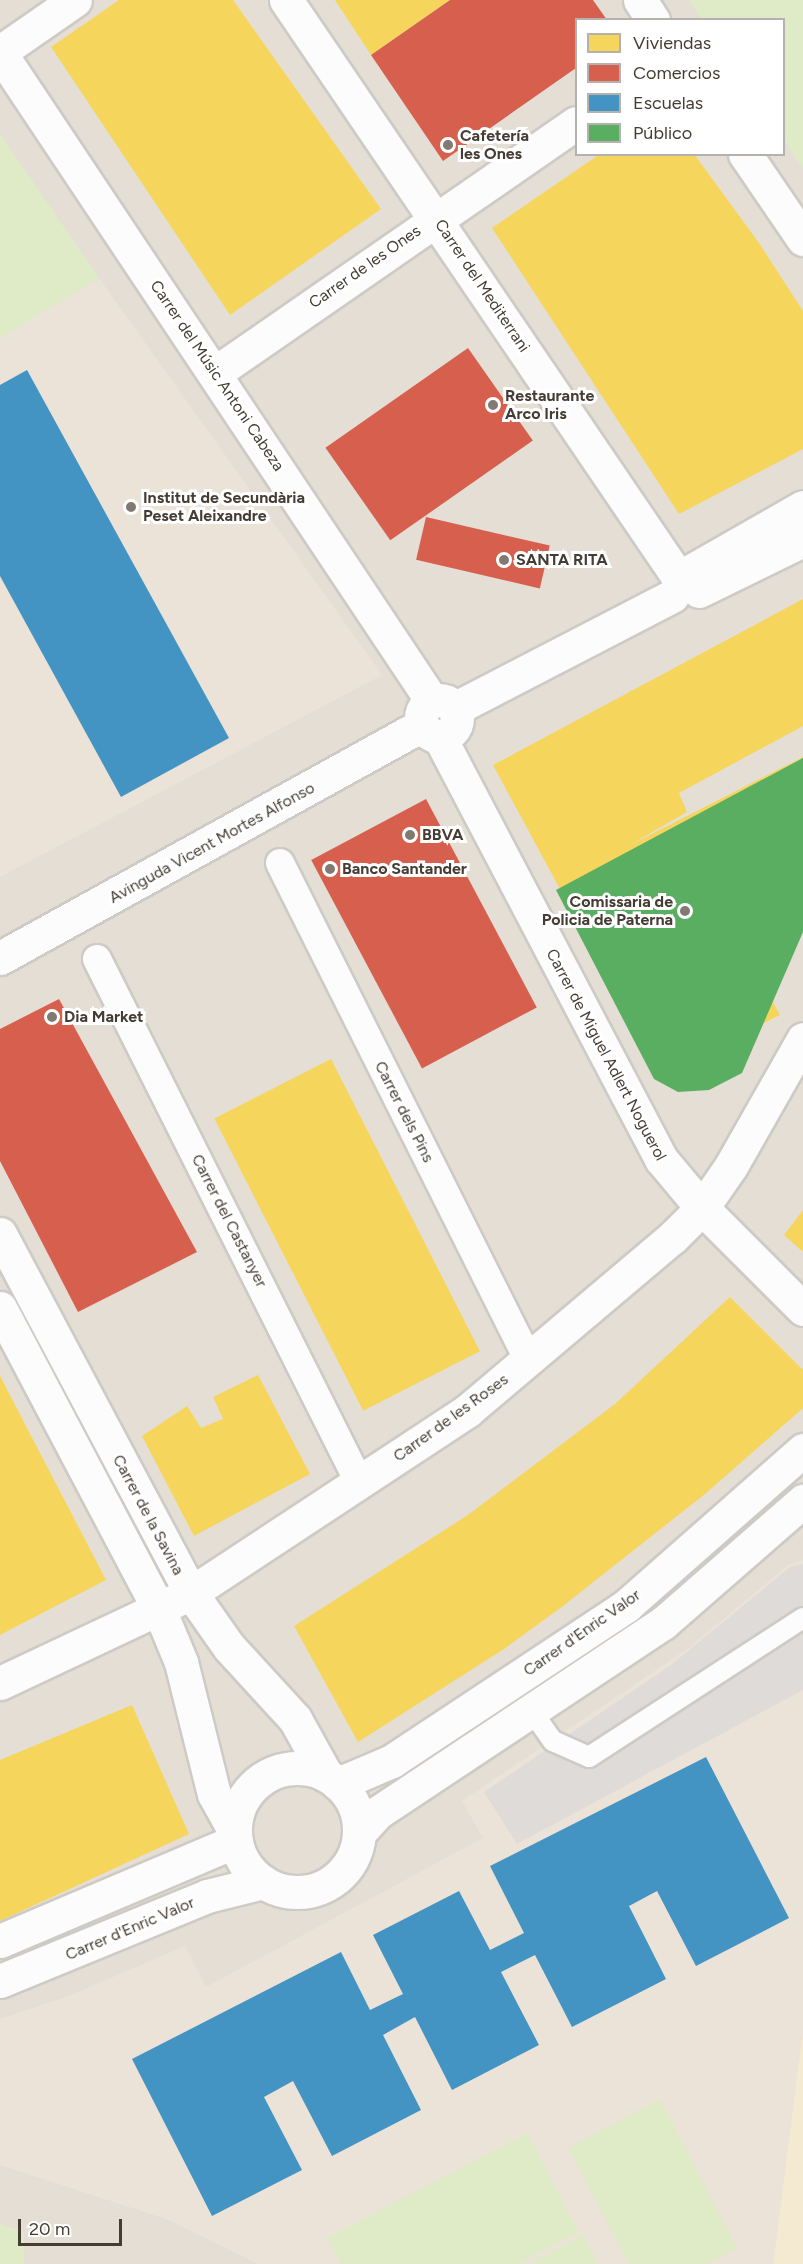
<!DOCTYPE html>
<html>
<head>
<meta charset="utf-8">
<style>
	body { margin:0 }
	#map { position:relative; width:803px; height:2264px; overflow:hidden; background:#f0ece8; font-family:Figtree,sans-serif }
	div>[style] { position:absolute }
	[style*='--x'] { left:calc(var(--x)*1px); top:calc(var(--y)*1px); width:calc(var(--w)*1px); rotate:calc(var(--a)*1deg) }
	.residential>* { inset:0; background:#e4ded5 }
	.education>* { inset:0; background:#ebe3d7 }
	.green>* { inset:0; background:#dfeac7 }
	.sand>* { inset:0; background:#f4ead1 }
	.parking>* { inset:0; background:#dfdbd8 }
	.homes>* { inset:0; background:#f6d55c; transform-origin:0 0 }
	.shops>* { inset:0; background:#d6604d; transform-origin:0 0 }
	.schools>* { inset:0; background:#4393c3 }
	.public>* { inset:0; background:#5aae61 }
	.roads { filter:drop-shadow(2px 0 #cecac5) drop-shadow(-2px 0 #cecac5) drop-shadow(0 2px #cecac5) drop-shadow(0 -2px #cecac5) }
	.service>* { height:20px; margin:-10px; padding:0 10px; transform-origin:10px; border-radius:10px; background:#fdfcfc }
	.pedestrian>* { height:28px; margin:-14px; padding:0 14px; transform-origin:14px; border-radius:14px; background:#fdfcfc }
	.minor>* { height:33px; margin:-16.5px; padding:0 16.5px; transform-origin:16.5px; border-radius:16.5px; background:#fdfcfc }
	.tertiary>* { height:33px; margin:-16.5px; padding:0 16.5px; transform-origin:16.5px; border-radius:16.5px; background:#fdfcfc }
	.tertiary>.ring { margin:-16.5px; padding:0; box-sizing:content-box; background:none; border:33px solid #fdfcfc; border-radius:50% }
	.dots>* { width:16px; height:16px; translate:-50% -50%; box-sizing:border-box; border:3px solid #fff; border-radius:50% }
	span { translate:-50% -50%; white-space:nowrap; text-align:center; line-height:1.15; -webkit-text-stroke:6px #fff; paint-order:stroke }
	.poi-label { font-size:16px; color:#453d34; font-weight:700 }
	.left { translate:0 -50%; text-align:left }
	.right { translate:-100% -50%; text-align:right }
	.street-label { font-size:16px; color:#453d34 }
	.legend { position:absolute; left:575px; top:18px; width:210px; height:138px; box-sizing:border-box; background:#fff; border:2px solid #b5b1ae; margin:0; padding:8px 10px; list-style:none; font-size:18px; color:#453d34 }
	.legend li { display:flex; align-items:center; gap:12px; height:30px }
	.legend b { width:30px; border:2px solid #b5b1ae }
	.scale { position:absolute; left:18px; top:2219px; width:104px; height:27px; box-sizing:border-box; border:3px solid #453d34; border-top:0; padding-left:8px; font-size:18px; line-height:21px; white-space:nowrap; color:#453d34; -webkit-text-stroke:4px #fff; paint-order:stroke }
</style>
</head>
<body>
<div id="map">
	<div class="residential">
		<div style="clip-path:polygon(evenodd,0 0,803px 0,803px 2264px,0 2264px,0 0,576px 20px,784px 20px,784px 154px,576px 154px,576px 20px)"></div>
	</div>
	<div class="education">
		<div style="clip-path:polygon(99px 278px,382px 675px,0 877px,0 338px)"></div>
		<div style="clip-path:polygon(803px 1560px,803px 2030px,773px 2264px,258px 2264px,169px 2220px,0 2165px,0 2019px,69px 1996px,185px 1946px,206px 1987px,483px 1838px,462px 1801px,690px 1647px,789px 1564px)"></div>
	</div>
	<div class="green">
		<div style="clip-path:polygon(689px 0,803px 0,803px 169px,784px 140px,784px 20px,702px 19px)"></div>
		<div style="clip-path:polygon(0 134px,99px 278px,0 338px)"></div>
		<div style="clip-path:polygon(660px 2099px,737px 2248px,707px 2264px,629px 2264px,568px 2148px)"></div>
		<div style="clip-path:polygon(527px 2133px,579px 2232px,519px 2264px,341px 2264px,327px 2238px)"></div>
		<div style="clip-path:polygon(0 2224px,24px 2232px,24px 2264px,0 2264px)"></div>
		<div style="clip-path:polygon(583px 2235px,598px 2264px,529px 2264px)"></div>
	</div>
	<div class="sand">
		<div style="clip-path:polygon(803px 2030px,803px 2264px,773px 2264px)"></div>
	</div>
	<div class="parking">
		<div style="clip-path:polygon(803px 1564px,803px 1690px,517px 1844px,484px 1792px,671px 1665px,790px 1567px)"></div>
	</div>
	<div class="homes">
		<div style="clip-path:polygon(119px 0,233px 0,381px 209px,230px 315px,51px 47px)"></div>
		<div style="clip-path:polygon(335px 0,450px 0,371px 55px)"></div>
		<div style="clip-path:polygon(600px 154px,694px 154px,759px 243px,803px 311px,803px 449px,679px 514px,492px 228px)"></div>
		<div style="clip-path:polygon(803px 599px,803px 726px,679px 793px,687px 812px,628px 846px,803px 757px,803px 819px,636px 907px,642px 923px,709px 885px,780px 1015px,752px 1029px,716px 958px,745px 1020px,656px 1067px,493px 765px)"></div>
		<div style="left:331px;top:1059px;width:328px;height:131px;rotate:63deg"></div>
		<div style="clip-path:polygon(803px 1210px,803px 1252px,784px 1235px)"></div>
		<div style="clip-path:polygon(730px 1297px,803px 1370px,803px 1408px,705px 1494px,563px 1606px,504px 1649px,358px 1742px,294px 1626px,468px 1515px,615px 1404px)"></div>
		<div style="clip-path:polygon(258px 1375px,310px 1474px,194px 1536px,142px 1436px,187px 1406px,201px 1428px,223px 1419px,213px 1397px)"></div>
		<div style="clip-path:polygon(0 1376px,106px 1580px,0 1635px)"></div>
		<div style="clip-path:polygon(132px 1705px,189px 1834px,0 1921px,0 1760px)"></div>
	</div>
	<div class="shops">
		<div style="clip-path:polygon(450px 0,593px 0,607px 20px,576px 20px,576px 68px,443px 161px,371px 55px)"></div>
		<div style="left:468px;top:348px;width:113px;height:174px;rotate:55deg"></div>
		<div style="left:426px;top:517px;width:127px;height:44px;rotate:13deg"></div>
		<div style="left:426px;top:799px;width:236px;height:130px;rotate:62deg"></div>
		<div style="clip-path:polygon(59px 999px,197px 1252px,78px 1312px,0 1161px,0 1029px)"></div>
	</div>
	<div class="schools">
		<div style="clip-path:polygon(27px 370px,229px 738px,121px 797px,0 576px,0 385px)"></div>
		<div style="clip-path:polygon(706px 1757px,789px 1918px,696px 1966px,657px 1891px,629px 1906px,666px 1979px,572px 2027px,535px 1955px,501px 1972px,539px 2045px,452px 2090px,415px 2017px,383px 2035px,421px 2110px,332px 2156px,293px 2081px,264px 2097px,302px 2170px,212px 2216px,132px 2059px,341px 1952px,370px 2010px,403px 1994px,373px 1935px,459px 1891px,490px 1950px,524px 1933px,490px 1866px)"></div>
	</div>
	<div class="public">
		<div style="clip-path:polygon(803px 758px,803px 932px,742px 1073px,709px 1090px,678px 1092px,654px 1079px,556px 890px)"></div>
	</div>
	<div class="roads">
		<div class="service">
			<div style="--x:531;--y:1710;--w:38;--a:55"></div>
			<div style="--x:553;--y:1741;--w:39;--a:24"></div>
			<div style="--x:589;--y:1757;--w:255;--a:-33"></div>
		</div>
		<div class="pedestrian">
			<div style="--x:280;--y:863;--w:557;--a:63.43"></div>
			<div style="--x:97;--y:959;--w:587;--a:63.39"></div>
		</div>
		<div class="minor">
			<div style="--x:286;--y:0;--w:694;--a:55.81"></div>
			<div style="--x:640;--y:0;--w:24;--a:57"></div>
			<div style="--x:0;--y:52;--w:91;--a:-34.7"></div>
			<div style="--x:0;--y:53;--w:779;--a:56.31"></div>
			<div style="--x:745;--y:154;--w:103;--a:55.7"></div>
			<div style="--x:215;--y:373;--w:439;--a:-34.7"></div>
			<div style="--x:439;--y:736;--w:478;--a:62.3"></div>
			<div style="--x:661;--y:1159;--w:64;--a:50.1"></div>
			<div style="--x:702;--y:1208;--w:143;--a:45"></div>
			<div style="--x:0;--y:1234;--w:407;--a:62"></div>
			<div style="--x:191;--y:1593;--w:66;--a:54.9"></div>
			<div style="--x:229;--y:1647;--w:98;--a:47.5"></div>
			<div style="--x:295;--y:1719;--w:64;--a:61"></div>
			<div style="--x:0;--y:1308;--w:340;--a:62.2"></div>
			<div style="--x:159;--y:1609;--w:57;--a:67.5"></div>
			<div style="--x:181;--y:1662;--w:136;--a:76"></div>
			<div style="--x:214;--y:1794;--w:43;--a:61.1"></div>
			<div style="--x:0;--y:1683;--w:211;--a:-25.2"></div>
			<div style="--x:191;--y:1593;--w:331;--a:-33.4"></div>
			<div style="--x:467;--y:1411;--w:268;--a:-40.2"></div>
			<div style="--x:672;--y:1238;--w:42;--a:-45"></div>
			<div style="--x:702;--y:1208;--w:51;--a:-55.4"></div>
			<div style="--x:731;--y:1166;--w:146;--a:-60.4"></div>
		</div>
		<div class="tertiary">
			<div style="--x:689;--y:572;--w:131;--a:-29.7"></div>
			<div style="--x:699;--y:591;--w:116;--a:-26.1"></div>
			<div class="ring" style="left:421px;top:700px;width:3px;height:3px"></div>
			<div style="--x:454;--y:709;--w:246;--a:-27.4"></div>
			<div style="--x:0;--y:958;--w:482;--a:-28.9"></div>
			<div class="ring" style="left:235px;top:1768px;width:91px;height:91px"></div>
			<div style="--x:338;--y:1784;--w:59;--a:-23.1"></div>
			<div style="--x:392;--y:1761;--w:281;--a:-33.5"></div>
			<div style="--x:626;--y:1606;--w:236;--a:-41.4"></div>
			<div style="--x:359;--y:1833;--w:27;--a:-48"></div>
			<div style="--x:377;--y:1813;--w:343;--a:-33.6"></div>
			<div style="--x:663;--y:1623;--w:186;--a:-41.1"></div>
			<div style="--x:0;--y:1941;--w:256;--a:-23"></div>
			<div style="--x:0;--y:1981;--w:224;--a:-22.3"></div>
			<div style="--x:207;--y:1896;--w:58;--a:-14"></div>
		</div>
	</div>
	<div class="dots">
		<div style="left:448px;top:145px;background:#817a73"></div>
		<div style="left:493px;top:405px;background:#817a73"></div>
		<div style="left:131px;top:507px;background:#817a73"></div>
		<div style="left:504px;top:560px;background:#817a73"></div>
		<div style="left:410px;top:835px;background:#817a73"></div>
		<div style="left:330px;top:869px;background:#817a73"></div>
		<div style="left:685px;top:911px;background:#817a73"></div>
		<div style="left:52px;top:1017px;background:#817a73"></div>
	</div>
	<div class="poi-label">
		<span class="left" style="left:460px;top:145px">Cafetería<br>les Ones</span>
		<span class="left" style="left:505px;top:405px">Restaurante<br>Arco Iris</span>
		<span class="left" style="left:143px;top:507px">Institut de Secundària<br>Peset Aleixandre</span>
		<span class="left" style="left:516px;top:560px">SANTA RITA</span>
		<span class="left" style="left:422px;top:835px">BBVA</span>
		<span class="left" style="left:342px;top:869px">Banco Santander</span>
		<span class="right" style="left:673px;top:911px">Comissaria de<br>Policia de Paterna</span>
		<span class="left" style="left:64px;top:1017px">Dia Market</span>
	</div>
	<div class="street-label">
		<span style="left:365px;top:267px;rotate:-35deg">Carrer de les Ones</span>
		<span style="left:482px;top:286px;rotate:56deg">Carrer del Mediterrani</span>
		<span style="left:217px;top:376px;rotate:56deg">Carrer del Músic Antoni Cabeza</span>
		<span style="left:212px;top:843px;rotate:-29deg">Avinguda Vicent Mortes Alfonso</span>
		<span style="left:606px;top:1055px;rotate:62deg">Carrer de Miguel Adlert Noguerol</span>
		<span style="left:404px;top:1112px;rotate:63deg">Carrer dels Pins</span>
		<span style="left:229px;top:1221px;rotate:63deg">Carrer del Castanyer</span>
		<span style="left:451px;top:1418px;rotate:-36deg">Carrer de les Roses</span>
		<span style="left:148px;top:1515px;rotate:62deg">Carrer de la Savina</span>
		<span style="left:582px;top:1633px;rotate:-35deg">Carrer d'Enric Valor</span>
		<span style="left:130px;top:1929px;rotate:-23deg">Carrer d'Enric Valor</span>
	</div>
	<ul class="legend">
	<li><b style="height:16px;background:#f6d55c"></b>Viviendas</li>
	<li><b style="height:16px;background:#d6604d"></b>Comercios</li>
	<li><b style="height:16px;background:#4393c3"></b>Escuelas</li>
	<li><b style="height:16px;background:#5aae61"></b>Público</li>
	</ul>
	<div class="scale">20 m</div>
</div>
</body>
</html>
